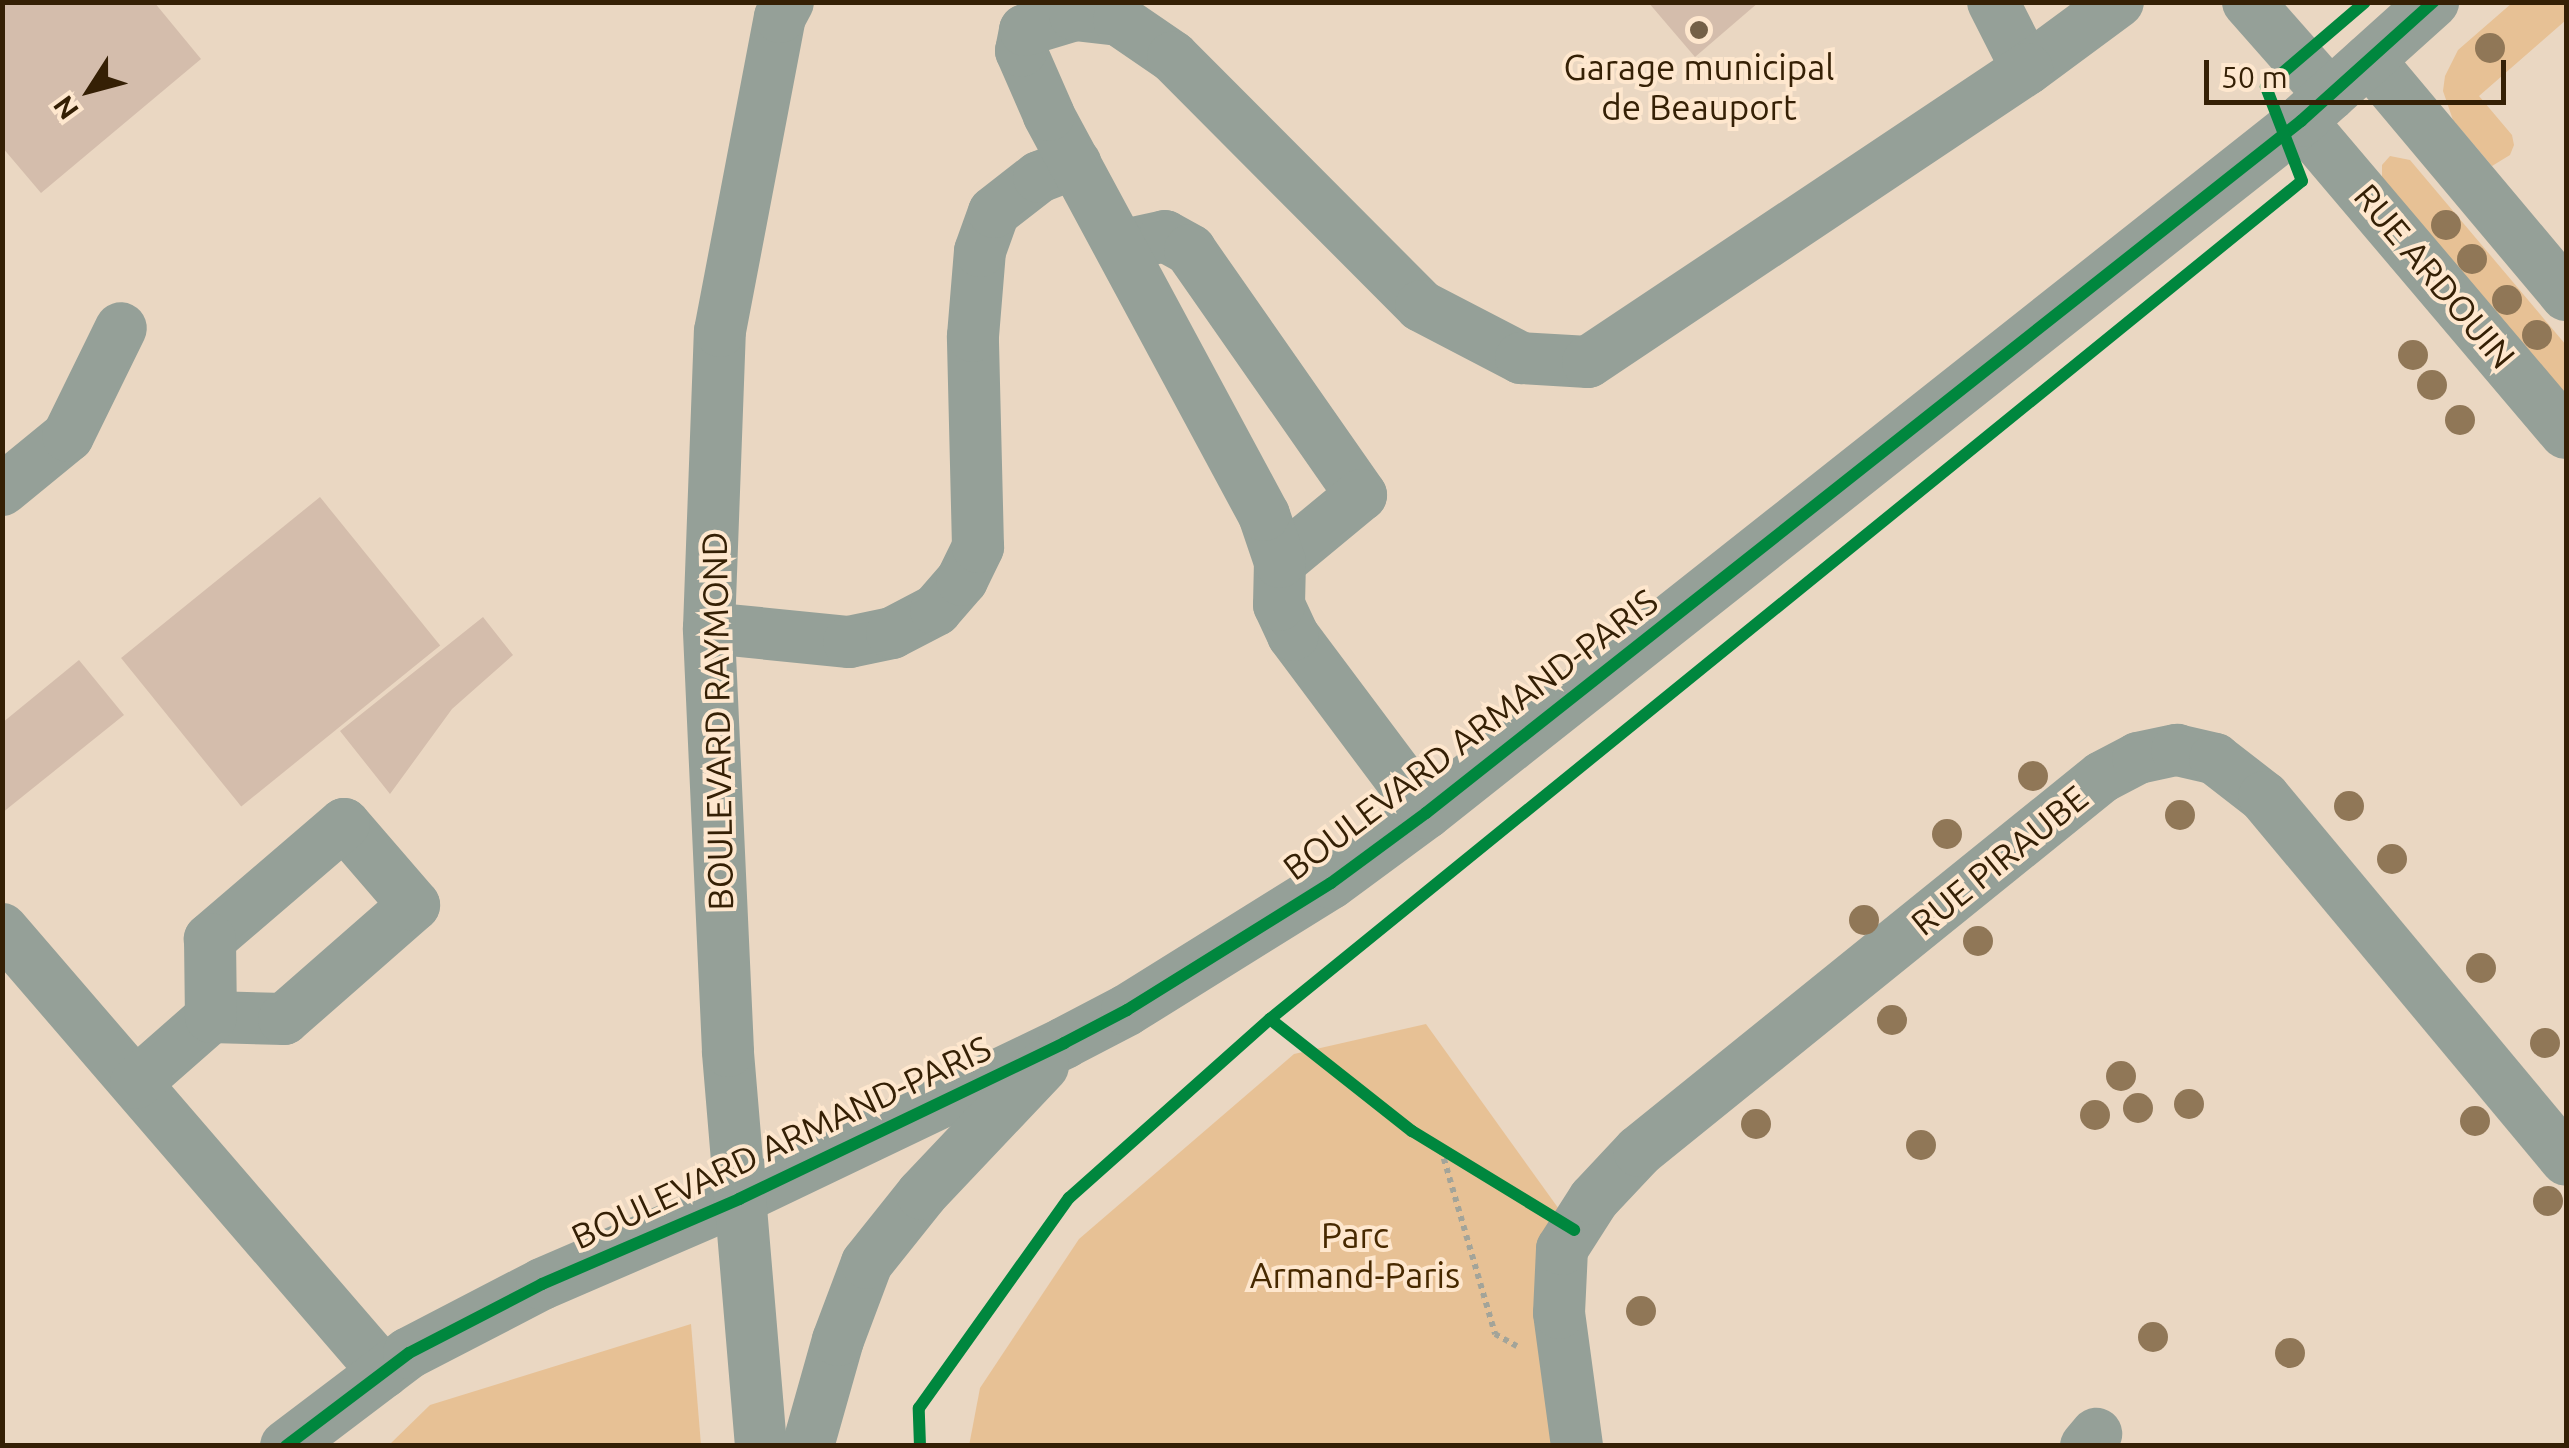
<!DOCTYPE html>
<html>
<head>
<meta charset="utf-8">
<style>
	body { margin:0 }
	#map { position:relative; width:2569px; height:1448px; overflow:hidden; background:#ead7c2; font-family:Ubuntu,sans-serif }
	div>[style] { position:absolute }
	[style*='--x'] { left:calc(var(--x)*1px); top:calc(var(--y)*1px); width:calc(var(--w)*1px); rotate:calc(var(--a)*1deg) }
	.green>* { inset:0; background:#e7c195 }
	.building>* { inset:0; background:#d4bdac; transform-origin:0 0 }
	.path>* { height:6px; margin-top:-3px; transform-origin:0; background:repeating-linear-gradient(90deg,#a3a499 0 5px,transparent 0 10px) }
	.minor>* { height:52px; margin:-26px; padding:0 26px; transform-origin:26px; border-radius:26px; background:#95a098 }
	.cycleway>* { height:12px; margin:-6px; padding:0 6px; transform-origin:6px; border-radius:6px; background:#00873e }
	.trees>* { width:30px; height:30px; margin:-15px; border-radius:50%; background:#907757 }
	.dots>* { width:28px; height:28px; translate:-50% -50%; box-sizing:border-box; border:5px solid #fee7ce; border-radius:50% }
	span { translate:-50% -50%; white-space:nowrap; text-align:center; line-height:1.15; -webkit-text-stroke:8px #fee7ce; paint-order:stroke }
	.poi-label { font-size:35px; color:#352005 }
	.street-label { font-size:35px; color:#352005 }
	.park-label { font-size:35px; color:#472900 }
	.frame { position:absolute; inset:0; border:5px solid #352005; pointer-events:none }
	.north { position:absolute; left:40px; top:40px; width:100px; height:100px; -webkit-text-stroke:8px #fee7ce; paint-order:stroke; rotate:234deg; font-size:28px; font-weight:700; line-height:40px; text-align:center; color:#352005 }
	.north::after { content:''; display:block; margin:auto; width:35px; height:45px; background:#352005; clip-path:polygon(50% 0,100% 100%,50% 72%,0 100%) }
	.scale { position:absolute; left:2204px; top:60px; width:302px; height:45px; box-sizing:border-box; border:5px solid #352005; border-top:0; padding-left:12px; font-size:30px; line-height:35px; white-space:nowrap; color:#352005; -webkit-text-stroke:8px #fee7ce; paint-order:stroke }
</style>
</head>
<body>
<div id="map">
	<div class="green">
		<div style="clip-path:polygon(2512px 3px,2566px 3px,2566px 20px,2479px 96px,2512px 135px,2514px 145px,2510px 155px,2492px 166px,2453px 120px,2443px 91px,2445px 76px,2458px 50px)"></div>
		<div style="clip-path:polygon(2390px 156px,2410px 160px,2566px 345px,2566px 398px,2382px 181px,2382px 165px)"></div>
		<div style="clip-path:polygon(1426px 1024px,1574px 1230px,1577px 1445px,969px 1446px,980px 1388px,1079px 1239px,1294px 1054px)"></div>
		<div style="clip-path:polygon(691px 1324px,701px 1445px,389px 1445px,430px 1405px)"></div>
	</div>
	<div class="building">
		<div style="clip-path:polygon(2px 2px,154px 2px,201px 59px,41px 193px,2px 147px)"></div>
		<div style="clip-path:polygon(1648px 2px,1759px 2px,1695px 57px)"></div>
		<div style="left:320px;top:497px;width:191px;height:256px;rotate:51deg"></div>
		<div style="clip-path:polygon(483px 617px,513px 655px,452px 709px,390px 794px,340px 731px)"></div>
		<div style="clip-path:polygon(79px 660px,124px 715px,2px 813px,2px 723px)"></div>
	</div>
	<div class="path">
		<div style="--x:1441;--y:1149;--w:193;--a:73.7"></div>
		<div style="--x:1495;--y:1334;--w:25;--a:29"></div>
	</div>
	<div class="minor">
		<div style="--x:1993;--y:2;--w:75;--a:63.1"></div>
		<div style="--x:2027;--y:69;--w:113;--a:-36.4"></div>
		<div style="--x:2248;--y:2;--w:124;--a:48.6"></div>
		<div style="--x:2369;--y:60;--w:307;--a:50"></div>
		<div style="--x:2301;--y:121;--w:409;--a:49.7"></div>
		<div style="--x:1120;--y:246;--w:46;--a:-12.5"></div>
		<div style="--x:1165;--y:236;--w:29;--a:29"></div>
		<div style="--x:1190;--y:250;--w:299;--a:55.1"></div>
		<div style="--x:1361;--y:495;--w:105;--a:140.4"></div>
		<div style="--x:2;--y:490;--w:85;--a:-39.3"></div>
		<div style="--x:68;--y:436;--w:120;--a:-63.9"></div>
		<div style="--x:709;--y:628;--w:141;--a:5.7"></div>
		<div style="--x:849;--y:642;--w:44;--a:-11.8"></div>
		<div style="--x:892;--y:633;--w:50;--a:-27.6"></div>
		<div style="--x:936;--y:610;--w:40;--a:-49"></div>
		<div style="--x:962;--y:580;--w:37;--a:-64"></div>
		<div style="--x:978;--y:547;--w:211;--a:-91.4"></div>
		<div style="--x:973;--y:336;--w:85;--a:-85.3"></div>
		<div style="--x:980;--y:251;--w:41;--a:-70.3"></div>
		<div style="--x:994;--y:212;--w:57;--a:-37.9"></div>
		<div style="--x:1039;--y:177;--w:39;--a:-21"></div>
		<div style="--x:1426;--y:813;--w:222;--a:-126.8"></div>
		<div style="--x:1293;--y:635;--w:33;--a:-115"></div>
		<div style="--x:1279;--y:605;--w:43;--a:-88.7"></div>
		<div style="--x:1280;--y:562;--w:50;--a:-108.8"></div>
		<div style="--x:1264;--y:515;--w:454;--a:-118.3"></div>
		<div style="--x:1049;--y:115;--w:70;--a:-113.6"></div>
		<div style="--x:1021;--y:51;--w:21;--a:-79"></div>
		<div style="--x:1025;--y:30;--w:52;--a:-16.7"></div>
		<div style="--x:1075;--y:15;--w:44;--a:6.5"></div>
		<div style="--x:1119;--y:20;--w:65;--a:34.4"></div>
		<div style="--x:1173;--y:57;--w:351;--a:45.1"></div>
		<div style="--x:1421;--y:306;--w:113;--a:27.5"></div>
		<div style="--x:1521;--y:358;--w:67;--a:3.4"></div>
		<div style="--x:1588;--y:362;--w:528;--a:-33.72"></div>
		<div style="--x:2;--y:929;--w:585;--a:49.23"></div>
		<div style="--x:136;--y:1083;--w:100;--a:-41.3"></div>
		<div style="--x:211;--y:1017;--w:73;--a:1.6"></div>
		<div style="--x:284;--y:1019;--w:173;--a:-41.2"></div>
		<div style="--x:414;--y:905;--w:107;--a:-130.8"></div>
		<div style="--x:344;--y:824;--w:177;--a:139.4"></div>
		<div style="--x:210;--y:939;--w:78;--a:89.3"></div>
		<div style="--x:286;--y:1446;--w:154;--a:-37.1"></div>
		<div style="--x:409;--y:1353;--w:150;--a:-27.4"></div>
		<div style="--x:542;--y:1284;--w:215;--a:-23.3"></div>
		<div style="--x:739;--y:1199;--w:361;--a:-25.6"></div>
		<div style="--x:1064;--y:1043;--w:71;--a:-27.6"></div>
		<div style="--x:1127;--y:1010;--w:240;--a:-31.9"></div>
		<div style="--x:1331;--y:883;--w:118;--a:-36.4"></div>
		<div style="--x:1426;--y:813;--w:1116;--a:-38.34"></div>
		<div style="--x:2301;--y:121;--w:178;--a:-42"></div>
		<div style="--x:761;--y:1446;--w:396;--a:-94.8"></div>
		<div style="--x:728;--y:1051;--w:423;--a:-92.6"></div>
		<div style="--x:709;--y:628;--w:297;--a:-87.9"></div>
		<div style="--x:720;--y:331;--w:320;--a:-79.2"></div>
		<div style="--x:780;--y:17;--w:17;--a:-62"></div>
		<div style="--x:808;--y:1446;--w:110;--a:-74.2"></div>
		<div style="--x:838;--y:1340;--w:82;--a:-69.4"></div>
		<div style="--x:867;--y:1263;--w:88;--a:-51.4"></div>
		<div style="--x:922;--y:1194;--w:176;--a:-46.6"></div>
		<div style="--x:1577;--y:1446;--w:134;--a:-97.7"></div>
		<div style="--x:1559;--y:1313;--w:64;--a:-87.3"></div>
		<div style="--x:1562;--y:1249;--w:59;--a:-57.4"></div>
		<div style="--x:1594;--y:1199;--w:66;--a:-46.8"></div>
		<div style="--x:1639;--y:1151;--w:595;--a:-38.93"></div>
		<div style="--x:2102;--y:777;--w:41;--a:-27.8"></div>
		<div style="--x:2138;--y:758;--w:40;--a:-12"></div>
		<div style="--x:2177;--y:750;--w:39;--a:13"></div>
		<div style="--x:2215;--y:759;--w:62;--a:37.8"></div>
		<div style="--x:2264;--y:797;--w:472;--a:50.2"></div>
		<div style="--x:2086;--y:1446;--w:16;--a:-50"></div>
	</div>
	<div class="cycleway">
		<div style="--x:1270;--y:1019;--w:181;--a:38.3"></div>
		<div style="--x:1412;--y:1131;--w:190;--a:31.4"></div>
		<div style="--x:286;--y:1446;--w:154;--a:-37.1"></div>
		<div style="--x:409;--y:1353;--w:150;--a:-27.4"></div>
		<div style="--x:542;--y:1284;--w:215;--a:-23.3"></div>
		<div style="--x:739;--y:1199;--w:361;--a:-25.6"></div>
		<div style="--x:1064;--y:1043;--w:71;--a:-27.6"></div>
		<div style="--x:1127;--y:1010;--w:240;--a:-31.9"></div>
		<div style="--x:1331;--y:883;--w:118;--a:-36.4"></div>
		<div style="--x:1426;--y:813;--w:1116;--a:-38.34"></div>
		<div style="--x:2301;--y:121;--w:178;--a:-42"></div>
		<div style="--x:920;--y:1446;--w:38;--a:-92"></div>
		<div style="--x:919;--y:1408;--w:258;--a:-54.5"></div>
		<div style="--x:1069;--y:1198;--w:269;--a:-41.7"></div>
		<div style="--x:1270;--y:1019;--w:1329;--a:-39.08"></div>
		<div style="--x:2302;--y:181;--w:101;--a:-111"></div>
		<div style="--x:2266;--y:87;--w:130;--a:-40.6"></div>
	</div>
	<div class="trees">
		<div style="left:2490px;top:48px"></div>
		<div style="left:2446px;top:225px"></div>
		<div style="left:2472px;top:259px"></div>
		<div style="left:2507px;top:300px"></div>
		<div style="left:2537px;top:335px"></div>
		<div style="left:2413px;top:355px"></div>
		<div style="left:2432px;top:385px"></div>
		<div style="left:2460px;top:420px"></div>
		<div style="left:2033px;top:776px"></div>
		<div style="left:2349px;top:806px"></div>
		<div style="left:2180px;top:815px"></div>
		<div style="left:1947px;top:834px"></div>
		<div style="left:2392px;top:859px"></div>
		<div style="left:1864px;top:920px"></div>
		<div style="left:1978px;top:941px"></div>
		<div style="left:2481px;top:968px"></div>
		<div style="left:1892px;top:1020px"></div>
		<div style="left:2545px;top:1043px"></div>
		<div style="left:2121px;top:1076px"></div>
		<div style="left:2189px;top:1104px"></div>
		<div style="left:2138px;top:1108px"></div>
		<div style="left:2095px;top:1115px"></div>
		<div style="left:2475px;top:1121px"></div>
		<div style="left:1756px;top:1124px"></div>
		<div style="left:1921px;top:1145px"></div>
		<div style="left:2548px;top:1201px"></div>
		<div style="left:1641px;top:1311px"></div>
		<div style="left:2153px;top:1337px"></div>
		<div style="left:2290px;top:1353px"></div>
	</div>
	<div class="dots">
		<div style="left:1699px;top:30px;background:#746047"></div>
	</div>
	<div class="poi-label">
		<span style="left:1699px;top:87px">Garage municipal<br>de Beauport</span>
	</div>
	<div class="street-label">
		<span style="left:2435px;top:276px;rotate:50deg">RUE ARDOUIN</span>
		<span style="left:717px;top:721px;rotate:-91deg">BOULEVARD RAYMOND</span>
		<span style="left:1470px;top:734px;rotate:-37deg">BOULEVARD ARMAND-PARIS</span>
		<span style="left:1999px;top:860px;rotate:-39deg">RUE PIRAUBE</span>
		<span style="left:781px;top:1142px;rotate:-25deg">BOULEVARD ARMAND-PARIS</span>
	</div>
	<div class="park-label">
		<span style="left:1355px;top:1255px">Parc<br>Armand-Paris</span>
	</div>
	<div class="frame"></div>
	<div class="north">N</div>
	<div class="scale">50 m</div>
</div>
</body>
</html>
